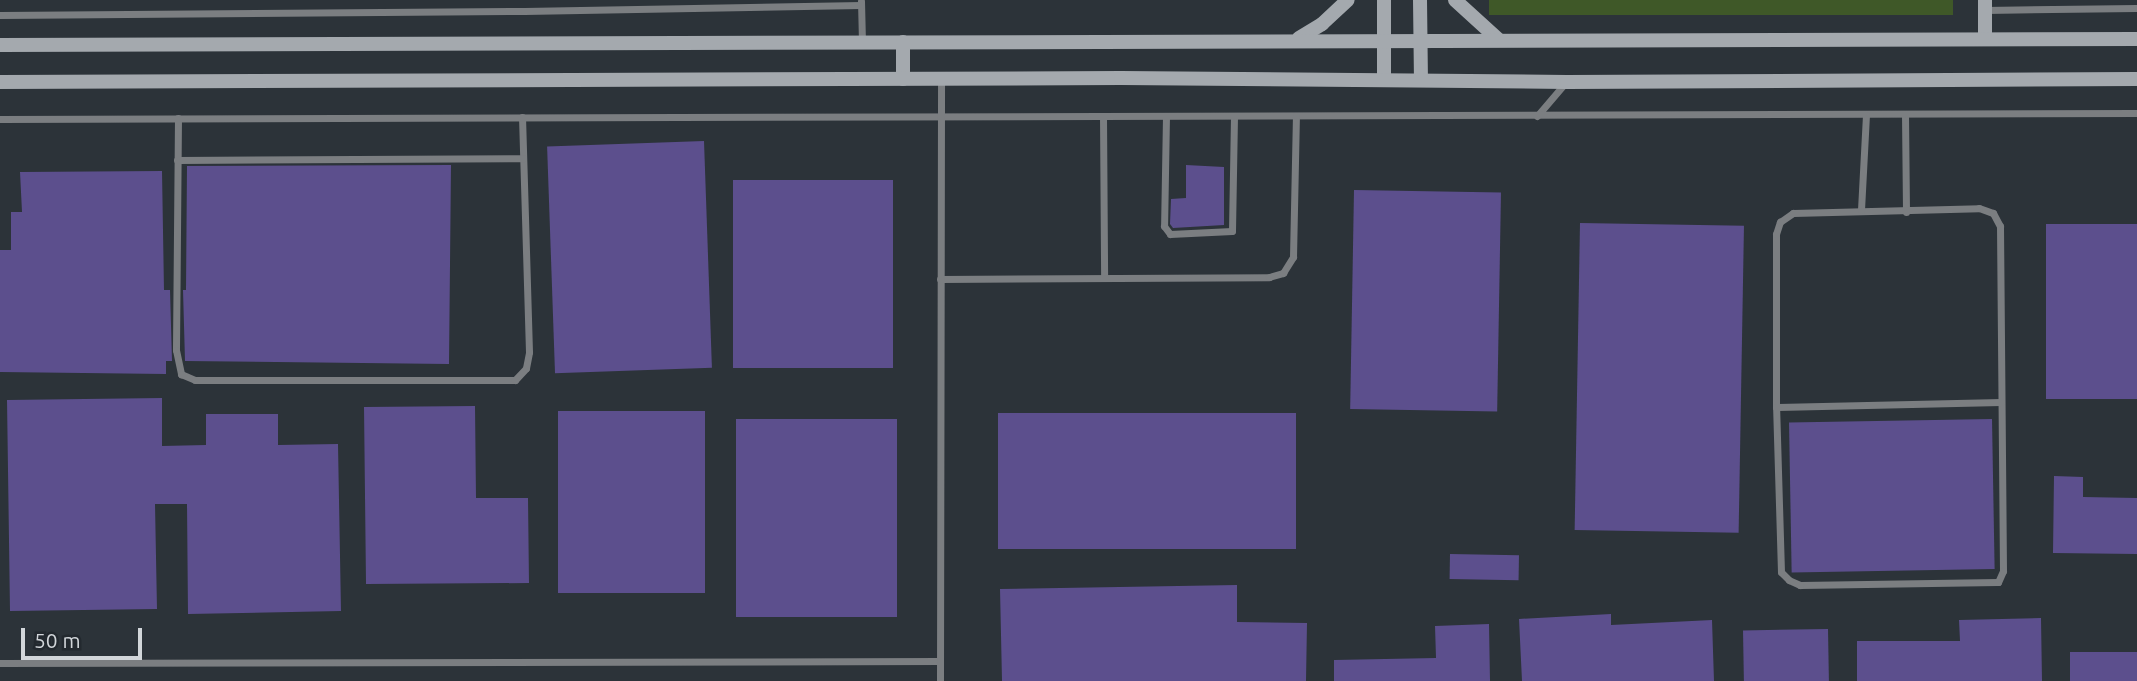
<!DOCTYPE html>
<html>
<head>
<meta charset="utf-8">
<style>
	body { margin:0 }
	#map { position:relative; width:2137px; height:681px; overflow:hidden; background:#2c3339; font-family:Ubuntu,sans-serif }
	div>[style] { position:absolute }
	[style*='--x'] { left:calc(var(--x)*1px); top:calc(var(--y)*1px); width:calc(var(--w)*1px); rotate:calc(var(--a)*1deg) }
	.green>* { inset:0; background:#3f5828; transform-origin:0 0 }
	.building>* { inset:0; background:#5c4f8d; transform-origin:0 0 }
	.lane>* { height:7px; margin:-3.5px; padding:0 3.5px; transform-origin:3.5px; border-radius:3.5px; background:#7b7e81 }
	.secondary>* { height:14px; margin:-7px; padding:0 7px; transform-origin:7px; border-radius:7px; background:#a4a9ae }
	span { translate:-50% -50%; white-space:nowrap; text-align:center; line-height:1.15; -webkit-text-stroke:5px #23292f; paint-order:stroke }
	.scale { position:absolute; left:21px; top:628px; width:121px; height:32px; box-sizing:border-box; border:4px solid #d2d6da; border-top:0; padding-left:9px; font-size:21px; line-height:24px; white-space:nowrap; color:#d2d6da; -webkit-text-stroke:5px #23292f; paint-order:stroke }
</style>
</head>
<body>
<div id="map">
	<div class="green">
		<div style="left:1489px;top:0;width:464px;height:15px"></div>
	</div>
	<div class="building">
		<div style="left:704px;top:141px;width:227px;height:157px;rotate:88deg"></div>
		<div style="clip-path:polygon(451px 165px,449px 364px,185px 361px,183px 290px,186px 290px,187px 166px)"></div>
		<div style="clip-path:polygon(1186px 165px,1224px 167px,1224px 225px,1173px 228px,1170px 224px,1171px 199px,1186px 198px)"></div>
		<div style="clip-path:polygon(162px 171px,164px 290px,170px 290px,172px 361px,166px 361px,166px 374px,0 372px,0 250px,11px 250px,11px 212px,22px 212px,20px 172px)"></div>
		<div style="left:733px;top:180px;width:160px;height:188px"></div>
		<div style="left:1354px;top:190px;width:147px;height:219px;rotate:1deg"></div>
		<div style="left:1580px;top:223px;width:164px;height:307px;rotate:1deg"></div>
		<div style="left:2137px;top:224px;width:175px;height:91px;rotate:90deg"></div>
		<div style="clip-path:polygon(162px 398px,162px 446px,206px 445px,206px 414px,278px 414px,278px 445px,338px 444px,341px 611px,188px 614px,187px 504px,155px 504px,157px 609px,10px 611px,7px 400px)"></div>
		<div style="clip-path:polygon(475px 406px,476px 498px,528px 498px,529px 583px,366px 584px,364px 407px)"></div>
		<div style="left:558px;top:411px;width:147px;height:182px"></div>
		<div style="left:998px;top:413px;width:298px;height:136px"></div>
		<div style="left:897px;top:419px;width:198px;height:161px;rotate:90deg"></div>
		<div style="left:1992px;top:419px;width:150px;height:203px;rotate:89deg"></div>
		<div style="clip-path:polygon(2054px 476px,2083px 477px,2083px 497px,2137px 498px,2137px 554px,2053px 553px)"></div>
		<div style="left:1450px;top:554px;width:69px;height:25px;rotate:1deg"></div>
		<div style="clip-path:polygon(1237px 585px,1237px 622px,1307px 623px,1306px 681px,1002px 681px,1000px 589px)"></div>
		<div style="clip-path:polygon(1611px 614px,1611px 625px,1712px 620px,1714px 681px,1522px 681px,1519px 619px)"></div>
		<div style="clip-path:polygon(2041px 618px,2042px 681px,1857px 681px,1857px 641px,1960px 641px,1959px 620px)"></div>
		<div style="clip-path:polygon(1489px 624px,1490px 681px,1334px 681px,1334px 660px,1436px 658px,1435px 626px)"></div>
		<div style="left:1828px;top:629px;width:52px;height:85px;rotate:89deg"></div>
		<div style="left:2137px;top:652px;width:29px;height:67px;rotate:90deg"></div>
	</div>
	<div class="lane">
		<div style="--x:861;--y:1;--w:41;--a:88.6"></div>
		<div style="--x:1985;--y:10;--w:152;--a:-0.8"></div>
		<div style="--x:0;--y:15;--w:524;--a:-0.44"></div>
		<div style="--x:524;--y:11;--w:337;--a:-1"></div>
		<div style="--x:1905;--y:115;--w:97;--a:89.4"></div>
		<div style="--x:1103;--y:116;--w:162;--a:89.6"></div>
		<div style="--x:1166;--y:116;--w:110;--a:91"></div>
		<div style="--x:1164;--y:226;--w:10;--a:53"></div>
		<div style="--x:1170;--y:234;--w:62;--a:-2.8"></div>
		<div style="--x:1232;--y:231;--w:115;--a:-89"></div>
		<div style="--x:1537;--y:116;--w:45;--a:-49.5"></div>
		<div style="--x:178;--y:118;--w:232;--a:90.5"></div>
		<div style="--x:176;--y:350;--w:25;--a:78"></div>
		<div style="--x:181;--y:374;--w:15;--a:23"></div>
		<div style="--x:195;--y:380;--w:320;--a:0"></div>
		<div style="--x:515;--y:380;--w:16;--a:-47"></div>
		<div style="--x:526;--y:368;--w:16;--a:-79"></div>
		<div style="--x:529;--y:352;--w:235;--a:-91.7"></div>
		<div style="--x:0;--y:119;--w:2137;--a:-0.16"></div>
		<div style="--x:177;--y:160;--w:346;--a:-0.3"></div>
		<div style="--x:1979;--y:208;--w:15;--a:20"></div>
		<div style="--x:1993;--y:213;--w:15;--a:62"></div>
		<div style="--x:2000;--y:226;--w:345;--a:89.5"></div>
		<div style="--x:2003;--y:571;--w:12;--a:114"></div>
		<div style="--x:1998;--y:582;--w:198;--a:179.1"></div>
		<div style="--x:1800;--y:585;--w:12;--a:-156"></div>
		<div style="--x:1789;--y:580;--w:11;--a:-135"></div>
		<div style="--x:1781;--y:572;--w:165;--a:-91.7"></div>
		<div style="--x:1776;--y:407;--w:173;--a:-90"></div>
		<div style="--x:1776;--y:234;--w:13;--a:-72"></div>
		<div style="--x:1780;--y:222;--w:16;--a:-35"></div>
		<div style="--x:1793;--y:213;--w:186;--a:-1.5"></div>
		<div style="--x:1861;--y:210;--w:95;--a:-87"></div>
		<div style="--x:940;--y:279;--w:329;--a:-0.3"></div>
		<div style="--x:1269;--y:277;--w:15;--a:-16"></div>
		<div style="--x:1283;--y:273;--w:19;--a:-58"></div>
		<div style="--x:1293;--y:257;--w:141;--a:-88.8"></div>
		<div style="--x:1776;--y:407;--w:225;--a:-1.3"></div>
		<div style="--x:0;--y:663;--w:940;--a:-0.12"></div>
		<div style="--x:940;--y:681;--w:602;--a:-89.9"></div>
	</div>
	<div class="secondary">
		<div style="--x:1384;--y:0;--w:78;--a:90"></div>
		<div style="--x:1420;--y:0;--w:79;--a:89.3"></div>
		<div style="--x:1455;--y:0;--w:59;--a:42.3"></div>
		<div style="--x:1985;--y:0;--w:39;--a:90"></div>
		<div style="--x:1299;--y:38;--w:27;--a:-31"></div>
		<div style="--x:1322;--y:24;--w:35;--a:-43"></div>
		<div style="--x:0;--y:45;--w:2137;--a:-0.16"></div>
		<div style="--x:903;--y:79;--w:37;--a:-90"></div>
		<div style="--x:0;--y:82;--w:1121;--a:-0.2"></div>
		<div style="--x:1121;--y:78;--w:446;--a:0.5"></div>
		<div style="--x:1567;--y:82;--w:570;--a:-0.3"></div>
	</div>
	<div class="scale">50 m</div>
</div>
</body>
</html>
